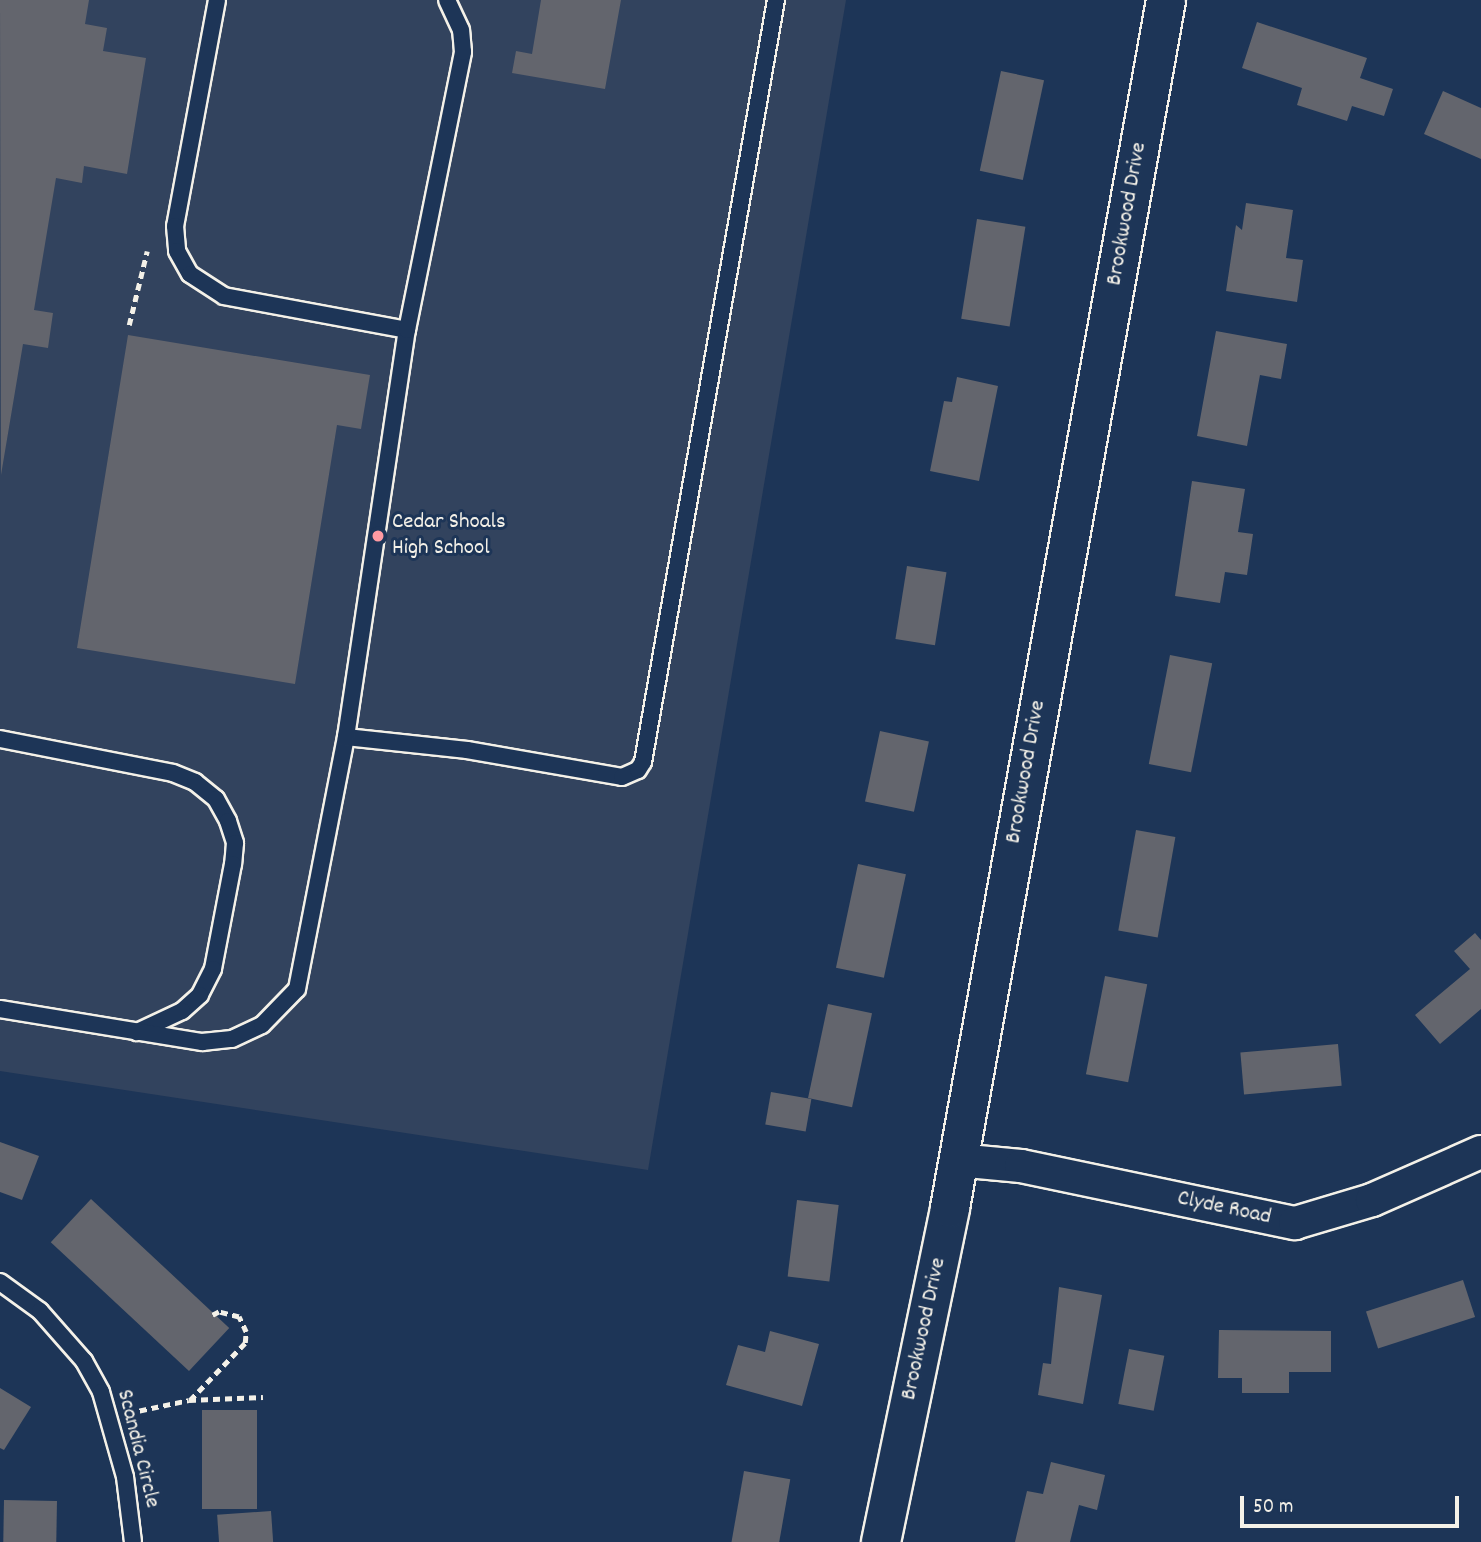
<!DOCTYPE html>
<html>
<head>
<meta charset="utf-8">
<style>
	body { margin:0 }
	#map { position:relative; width:1481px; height:1542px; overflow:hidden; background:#1d3557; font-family:Dekko,sans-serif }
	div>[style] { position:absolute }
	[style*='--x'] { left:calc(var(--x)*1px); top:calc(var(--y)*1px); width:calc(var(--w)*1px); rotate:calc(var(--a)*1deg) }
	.built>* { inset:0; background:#32435e }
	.building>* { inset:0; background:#63656d; transform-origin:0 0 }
	.path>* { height:4.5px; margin-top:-2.25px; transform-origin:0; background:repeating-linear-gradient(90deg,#f4f1e8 0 7px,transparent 0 12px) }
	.roads { filter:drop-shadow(2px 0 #f4f1e8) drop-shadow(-2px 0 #f4f1e8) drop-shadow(0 2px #f4f1e8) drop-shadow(0 -2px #f4f1e8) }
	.lane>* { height:16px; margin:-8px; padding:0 8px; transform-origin:8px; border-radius:8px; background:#1d3557 }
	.street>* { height:32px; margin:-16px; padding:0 16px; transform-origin:16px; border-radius:16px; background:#1d3557 }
	.secondary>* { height:38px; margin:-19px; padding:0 19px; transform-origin:19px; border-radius:19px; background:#1d3557 }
	.dots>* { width:19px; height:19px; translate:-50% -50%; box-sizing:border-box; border:4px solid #1d3557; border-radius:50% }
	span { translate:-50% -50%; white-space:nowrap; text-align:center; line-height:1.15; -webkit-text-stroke:6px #1d3557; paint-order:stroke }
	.street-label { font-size:23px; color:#f4f1e8 }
	.poi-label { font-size:23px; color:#f4f1e8 }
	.left { translate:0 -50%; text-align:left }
	.scale { position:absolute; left:1240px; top:1496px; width:219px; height:32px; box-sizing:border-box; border:4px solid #f4f1e8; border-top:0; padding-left:9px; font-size:21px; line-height:24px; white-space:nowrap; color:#f4f1e8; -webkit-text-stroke:5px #1d3557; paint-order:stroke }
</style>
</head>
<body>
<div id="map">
	<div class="built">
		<div style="clip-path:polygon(0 0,846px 0,648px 1170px,0 1071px)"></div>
	</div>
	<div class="building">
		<div style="clip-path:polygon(0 0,89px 0,85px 24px,107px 28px,103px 51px,146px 58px,127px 174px,84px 166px,82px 183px,56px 178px,34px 310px,53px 313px,48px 348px,23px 344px,1px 475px)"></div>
		<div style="clip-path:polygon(541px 0,621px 0,605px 89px,512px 73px,516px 51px,532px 54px)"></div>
		<div style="clip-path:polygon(1257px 22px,1367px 58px,1360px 78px,1393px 89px,1384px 116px,1352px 106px,1347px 121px,1297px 105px,1302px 88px,1242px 68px)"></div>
		<div style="left:1001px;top:71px;width:44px;height:102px;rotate:12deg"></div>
		<div style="clip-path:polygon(1443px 91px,1481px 108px,1481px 159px,1424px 134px)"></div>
		<div style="clip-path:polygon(1246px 203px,1293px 210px,1286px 258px,1303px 260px,1297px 302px,1226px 291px,1236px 225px,1242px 230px)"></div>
		<div style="left:977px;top:219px;width:49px;height:101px;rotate:9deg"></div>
		<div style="clip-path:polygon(1216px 331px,1287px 344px,1281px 379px,1260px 375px,1247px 446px,1197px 436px)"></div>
		<div style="clip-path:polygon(128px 335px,370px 375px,361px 429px,337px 425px,295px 684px,77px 648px)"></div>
		<div style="clip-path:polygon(957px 377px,998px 386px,979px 481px,930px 471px,944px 401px,952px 402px)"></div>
		<div style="clip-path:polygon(1192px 481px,1245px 489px,1238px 532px,1253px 534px,1247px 575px,1225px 572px,1220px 603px,1175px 596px)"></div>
		<div style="left:907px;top:566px;width:40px;height:74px;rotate:9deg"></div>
		<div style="left:1170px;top:655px;width:43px;height:111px;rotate:11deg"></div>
		<div style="left:880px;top:731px;width:50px;height:72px;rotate:12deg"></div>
		<div style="left:1136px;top:830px;width:40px;height:102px;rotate:10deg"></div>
		<div style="left:858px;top:864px;width:49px;height:106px;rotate:12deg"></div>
		<div style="clip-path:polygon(1475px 933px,1481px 940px,1481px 1009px,1440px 1044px,1415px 1015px,1470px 969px,1454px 951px)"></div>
		<div style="left:1105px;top:976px;width:43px;height:100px;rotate:11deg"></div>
		<div style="left:828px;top:1004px;width:45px;height:96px;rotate:12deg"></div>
		<div style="left:1338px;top:1044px;width:42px;height:98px;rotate:85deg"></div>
		<div style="left:771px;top:1092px;width:41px;height:33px;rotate:10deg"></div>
		<div style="clip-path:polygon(0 1142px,39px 1156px,22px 1200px,0 1192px)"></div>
		<div style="left:91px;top:1199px;width:189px;height:59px;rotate:43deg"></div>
		<div style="left:797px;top:1200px;width:42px;height:77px;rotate:7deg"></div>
		<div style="left:1463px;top:1280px;width:39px;height:102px;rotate:72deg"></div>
		<div style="clip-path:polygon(1059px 1287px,1102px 1295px,1083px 1404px,1038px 1395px,1043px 1363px,1051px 1364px)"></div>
		<div style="clip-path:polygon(1219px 1330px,1331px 1331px,1331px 1372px,1289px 1372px,1289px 1393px,1242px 1393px,1242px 1378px,1218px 1378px)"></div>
		<div style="clip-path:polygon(770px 1331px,819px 1344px,802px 1406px,726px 1385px,738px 1345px,765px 1352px)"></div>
		<div style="left:1129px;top:1349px;width:36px;height:56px;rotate:11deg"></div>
		<div style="clip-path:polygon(0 1388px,31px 1407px,4px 1450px,0 1448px)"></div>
		<div style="left:202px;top:1410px;width:55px;height:99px"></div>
		<div style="clip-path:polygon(1051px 1462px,1105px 1475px,1097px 1510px,1079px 1505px,1070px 1542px,1015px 1542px,1027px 1491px,1043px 1494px)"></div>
		<div style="left:744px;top:1471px;width:47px;height:72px;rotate:10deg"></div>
		<div style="left:4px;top:1500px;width:53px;height:42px;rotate:1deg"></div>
		<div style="left:271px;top:1511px;width:31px;height:54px;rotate:86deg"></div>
	</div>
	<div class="path">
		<div style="--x:129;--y:325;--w:76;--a:-76.3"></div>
		<div style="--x:190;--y:1400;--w:79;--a:-46"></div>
		<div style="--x:245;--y:1343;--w:11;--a:-85"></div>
		<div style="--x:246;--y:1332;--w:17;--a:-115"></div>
		<div style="--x:239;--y:1317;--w:21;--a:-166"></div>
		<div style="--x:219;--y:1312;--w:7;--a:153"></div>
		<div style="--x:128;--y:1413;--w:62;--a:-12"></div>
		<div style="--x:189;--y:1400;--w:74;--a:-2.3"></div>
	</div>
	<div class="roads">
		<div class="lane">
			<div style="--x:217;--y:0;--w:230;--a:100.5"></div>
			<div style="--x:175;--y:226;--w:25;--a:85"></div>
			<div style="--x:177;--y:251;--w:26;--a:61"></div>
			<div style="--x:190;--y:274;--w:40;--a:32.9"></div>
			<div style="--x:224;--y:296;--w:186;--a:10.5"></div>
			<div style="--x:346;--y:737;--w:122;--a:6.1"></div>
			<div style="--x:467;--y:750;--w:157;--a:9.9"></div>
			<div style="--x:622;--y:777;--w:17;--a:-24"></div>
			<div style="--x:638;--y:770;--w:9;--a:-58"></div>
			<div style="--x:643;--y:762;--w:774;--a:-80.1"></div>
			<div style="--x:0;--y:739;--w:176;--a:11.1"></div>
			<div style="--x:173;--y:773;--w:24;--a:22"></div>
			<div style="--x:195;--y:782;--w:27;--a:39"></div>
			<div style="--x:216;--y:799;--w:25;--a:61"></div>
			<div style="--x:228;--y:821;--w:23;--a:72"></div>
			<div style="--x:235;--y:843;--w:21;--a:95"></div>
			<div style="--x:233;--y:864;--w:107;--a:100.8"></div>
			<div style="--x:213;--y:969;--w:29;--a:117"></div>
			<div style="--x:200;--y:995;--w:24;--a:138"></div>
			<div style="--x:182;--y:1011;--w:50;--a:155"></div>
			<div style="--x:0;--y:1009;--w:205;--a:9.3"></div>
			<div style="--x:202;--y:1042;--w:30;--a:-6"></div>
			<div style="--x:232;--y:1039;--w:33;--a:-25"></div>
			<div style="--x:262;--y:1025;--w:50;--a:-45.8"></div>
			<div style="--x:297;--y:989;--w:257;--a:-79"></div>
			<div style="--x:346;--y:737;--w:412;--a:-81.5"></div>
			<div style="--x:407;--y:330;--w:284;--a:-78.6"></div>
			<div style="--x:463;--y:52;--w:22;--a:-95"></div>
			<div style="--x:461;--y:30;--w:33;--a:-115"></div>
			<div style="--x:0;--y:1282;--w:49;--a:35.9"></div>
			<div style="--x:40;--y:1311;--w:67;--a:48.7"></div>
			<div style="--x:84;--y:1361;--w:35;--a:61"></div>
			<div style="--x:101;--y:1392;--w:88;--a:74.2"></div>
			<div style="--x:125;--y:1477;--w:65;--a:83"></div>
		</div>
		<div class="street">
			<div style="--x:957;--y:1160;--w:64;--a:5.4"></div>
			<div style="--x:1021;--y:1166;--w:280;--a:11.8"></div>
			<div style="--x:1295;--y:1223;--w:80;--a:-16.6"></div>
			<div style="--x:1372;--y:1200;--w:119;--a:-23.8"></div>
		</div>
		<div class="secondary">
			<div style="--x:881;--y:1542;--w:341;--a:-78.3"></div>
			<div style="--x:950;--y:1208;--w:1227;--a:-79.86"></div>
		</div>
	</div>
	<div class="dots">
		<div style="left:378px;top:536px;background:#ff9aa2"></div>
	</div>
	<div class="street-label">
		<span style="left:1128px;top:214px;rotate:-80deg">Brookwood Drive</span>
		<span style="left:1027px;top:772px;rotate:-80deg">Brookwood Drive</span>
		<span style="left:1224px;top:1209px;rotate:12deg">Clyde Road</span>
		<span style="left:925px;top:1329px;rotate:-78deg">Brookwood Drive</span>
		<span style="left:137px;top:1449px;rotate:76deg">Scandia Circle</span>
	</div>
	<div class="poi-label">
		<span class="left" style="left:392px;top:536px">Cedar Shoals<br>High School</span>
	</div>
	<div class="scale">50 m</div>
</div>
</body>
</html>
